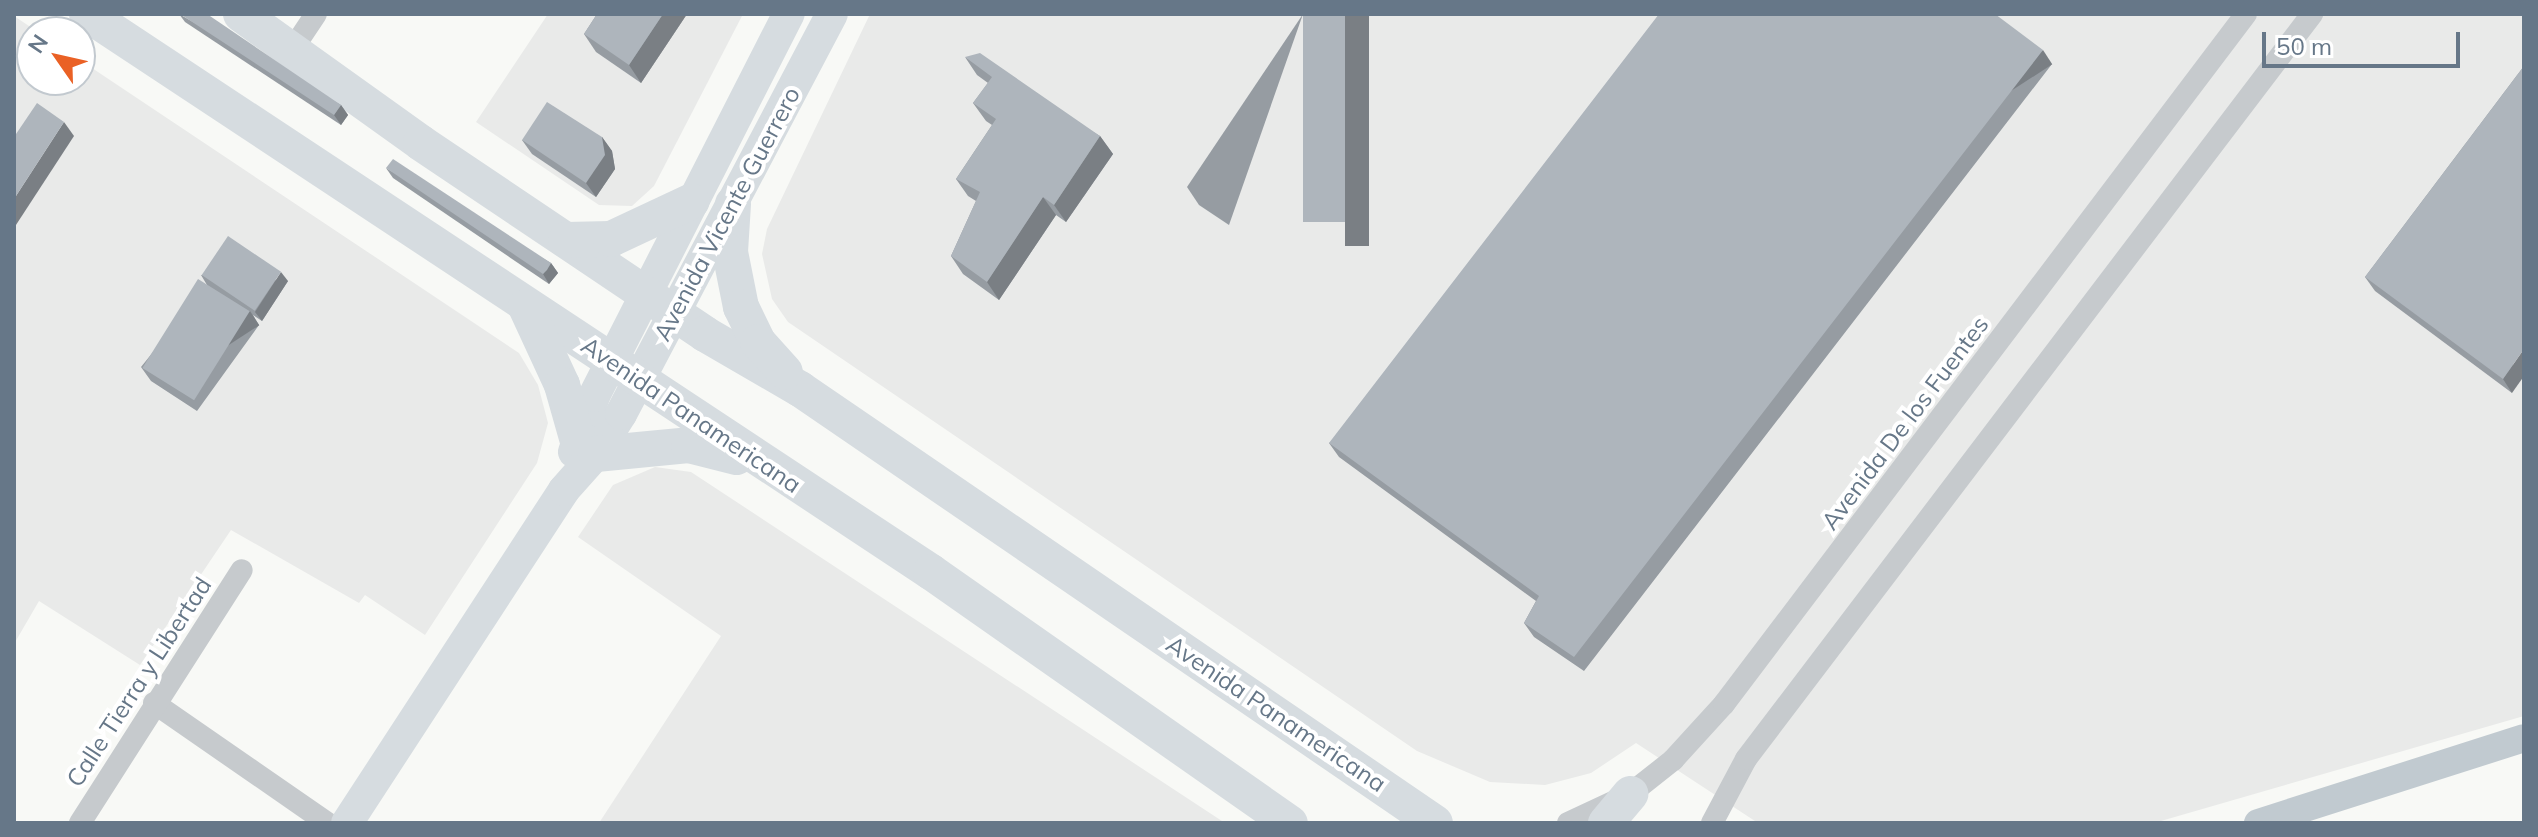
<!DOCTYPE html>
<html>
<head>
<meta charset="utf-8">
<style>
	body { margin:0 }
	#map { position:relative; width:2538px; height:837px; overflow:hidden; background:#f8f9f6; font-family:Mulish,sans-serif }
	div>[style] { position:absolute }
	[style*='--x'] { left:calc(var(--x)*1px); top:calc(var(--y)*1px); width:calc(var(--w)*1px); rotate:calc(var(--a)*1deg) }
	.built>* { inset:0; background:#e9eae9 }
	.canal>* { height:28px; margin:-14px; padding:0 14px; transform-origin:14px; border-radius:14px; background:#c1cad0 }
	.street>* { height:22px; margin:-11px; padding:0 11px; transform-origin:11px; border-radius:11px; background:#c6cacd }
	.secondary>* { height:32px; margin:-16px; padding:0 16px; transform-origin:16px; border-radius:16px; background:#d6dce0 }
	.primary>* { height:36px; margin:-18px; padding:0 18px; transform-origin:18px; border-radius:18px; background:#d6dce0 }
	.wall>* { inset:0; background:#969ca2 }
	.shaded-wall>* { inset:0; background:#7a7f84; transform-origin:0 0 }
	.building>* { inset:0; background:#aeb5bc; transform-origin:0 0 }
	span { translate:-50% -50%; white-space:nowrap; text-align:center; line-height:1.15; -webkit-text-stroke:8px #fff; paint-order:stroke }
	.street-label { font-size:24px; color:#678 }
	.frame { position:absolute; inset:0; border:16px solid #678; pointer-events:none }
	.north { position:absolute; left:16px; top:16px; width:80px; height:80px; box-sizing:border-box; background:#fff; border:2px solid #c2c9cf; border-radius:50%; rotate:304deg; font-size:22px; font-weight:700; line-height:32px; text-align:center; color:#678 }
	.north::after { content:''; display:block; margin:auto; width:28px; height:36px; background:#ea6125; clip-path:polygon(50% 0,100% 100%,50% 72%,0 100%) }
	.scale { position:absolute; left:2262px; top:32px; width:198px; height:36px; box-sizing:border-box; border:4px solid #678; border-top:0; padding-left:10px; font-size:24px; line-height:28px; white-space:nowrap; color:#678; -webkit-text-stroke:6px #fff; paint-order:stroke }
</style>
</head>
<body>
<div id="map">
	<div class="built">
		<div style="clip-path:polygon(548px 14px,743px 14px,654px 186px,632px 206px,599px 205px,476px 122px)"></div>
		<div style="clip-path:polygon(870px 14px,2524px 14px,2524px 716px,2154px 823px,1758px 823px,1636px 743px,1591px 773px,1545px 785px,1490px 782px,1417px 751px,788px 322px,772px 299px,762px 254px,767px 229px)"></div>
		<div style="clip-path:polygon(14px 16px,38px 32px,32px 32px,32px 80px,80px 80px,80px 60px,519px 353px,538px 385px,548px 423px,537px 463px,425px 635px,365px 595px,359px 603px,231px 530px,140px 665px,39px 601px,14px 644px)"></div>
		<div style="clip-path:polygon(655px 467px,691px 472px,1225px 823px,599px 823px,721px 636px,578px 537px,613px 485px)"></div>
	</div>
	<div class="canal">
		<div style="--x:2258;--y:823;--w:279;--a:-17.7"></div>
	</div>
	<div class="street">
		<div style="--x:292;--y:50;--w:43;--a:-56.3"></div>
		<div style="--x:154;--y:703;--w:211;--a:34.7"></div>
		<div style="--x:80;--y:823;--w:300;--a:-57.4"></div>
		<div style="--x:1568;--y:823;--w:68;--a:-25.1"></div>
		<div style="--x:1630;--y:794;--w:55;--a:-38.3"></div>
		<div style="--x:1673;--y:760;--w:76;--a:-47.7"></div>
		<div style="--x:1724;--y:704;--w:865;--a:-52.89"></div>
		<div style="--x:1712;--y:823;--w:72;--a:-62"></div>
		<div style="--x:1746;--y:759;--w:936;--a:-52.77"></div>
	</div>
	<div class="secondary">
		<div style="--x:574;--y:452;--w:59;--a:-70.3"></div>
		<div style="--x:594;--y:396;--w:429;--a:-63"></div>
		<div style="--x:347;--y:823;--w:397;--a:-56.9"></div>
		<div style="--x:564;--y:490;--w:48;--a:-48.4"></div>
		<div style="--x:596;--y:454;--w:47;--a:-58"></div>
		<div style="--x:621;--y:414;--w:452;--a:-62.2"></div>
	</div>
	<div class="primary">
		<div style="--x:87;--y:14;--w:1012;--a:33.47"></div>
		<div style="--x:931;--y:572;--w:438;--a:35"></div>
		<div style="--x:241;--y:14;--w:221;--a:35.6"></div>
		<div style="--x:421;--y:143;--w:342;--a:33.9"></div>
		<div style="--x:705;--y:334;--w:110;--a:30.1"></div>
		<div style="--x:800;--y:389;--w:769;--a:34.35"></div>
		<div style="--x:733;--y:204;--w:48;--a:93.6"></div>
		<div style="--x:730;--y:252;--w:56;--a:78.7"></div>
		<div style="--x:741;--y:307;--w:39;--a:64"></div>
		<div style="--x:758;--y:342;--w:40;--a:48"></div>
		<div style="--x:566;--y:240;--w:45;--a:-1.3"></div>
		<div style="--x:611;--y:239;--w:89;--a:-25.1"></div>
		<div style="--x:526;--y:307;--w:86;--a:65.2"></div>
		<div style="--x:562;--y:385;--w:55;--a:74.2"></div>
		<div style="--x:596;--y:454;--w:93;--a:-5.5"></div>
		<div style="--x:689;--y:445;--w:49;--a:14.3"></div>
		<div style="--x:1606;--y:823;--w:38;--a:-50"></div>
	</div>
	<div class="wall">
		<div style="clip-path:polygon(179px 14px,341px 105px,348px 115px,341px 125px,185px 22px)"></div>
		<div style="clip-path:polygon(597px 14px,687px 14px,641px 83px,596px 52px,584px 34px)"></div>
		<div style="clip-path:polygon(1303px 14px,1229px 225px,1199px 205px,1187px 187px)"></div>
		<div style="clip-path:polygon(965px 57px,1100px 136px,1113px 154px,1066px 222px,1056px 215px,999px 300px,963px 274px,951px 256px,976px 201px,968px 196px,956px 179px,992px 125px,986px 121px,973px 103px,988px 83px,977px 75px)"></div>
		<div style="clip-path:polygon(2052px 64px,1584px 671px,1534px 637px,1524px 623px,1536px 601px,1339px 457px,1329px 443px)"></div>
		<div style="clip-path:polygon(2524px 66px,2512px 393px,2375px 291px,2365px 277px)"></div>
		<div style="clip-path:polygon(602px 137px,612px 151px,615px 169px,596px 197px,532px 154px,522px 140px)"></div>
		<div style="clip-path:polygon(386px 168px,551px 263px,558px 273px,549px 284px,393px 178px)"></div>
		<div style="clip-path:polygon(201px 275px,288px 281px,262px 321px,253px 315px,259px 325px,197px 411px,151px 381px,141px 367px,207px 285px)"></div>
	</div>
	<div class="shaded-wall">
		<div style="clip-path:polygon(663px 14px,687px 14px,641px 83px,629px 65px)"></div>
		<div style="left:1345px;top:14px;width:24px;height:232px"></div>
		<div style="left:2043px;top:50px;width:17px;height:767px;rotate:57deg"></div>
		<div style="clip-path:polygon(341px 105px,348px 115px,341px 125px,334px 115px)"></div>
		<div style="clip-path:polygon(64px 122px,74px 136px,14px 228px,14px 199px)"></div>
		<div style="clip-path:polygon(1100px 136px,1113px 154px,1066px 222px,1054px 205px)"></div>
		<div style="clip-path:polygon(602px 137px,612px 151px,615px 169px,596px 197px,586px 183px)"></div>
		<div style="clip-path:polygon(1043px 197px,1056px 215px,999px 300px,987px 282px)"></div>
		<div style="clip-path:polygon(551px 263px,558px 273px,549px 284px,543px 274px)"></div>
		<div style="clip-path:polygon(281px 272px,288px 281px,262px 321px,255px 312px)"></div>
		<div style="left:250px;top:311px;width:17px;height:107px;rotate:57deg"></div>
		<div style="clip-path:polygon(2524px 349px,2524px 376px,2512px 393px,2503px 379px)"></div>
	</div>
	<div class="building">
		<div style="clip-path:polygon(180px 14px,207px 14px,341px 105px,334px 115px)"></div>
		<div style="clip-path:polygon(597px 14px,663px 14px,629px 65px,584px 34px)"></div>
		<div style="left:1303px;top:14px;width:42px;height:208px"></div>
		<div style="clip-path:polygon(1659px 14px,1995px 14px,2043px 50px,1574px 657px,1524px 623px,1539px 596px,1329px 443px)"></div>
		<div style="clip-path:polygon(980px 53px,1100px 136px,1054px 205px,1043px 197px,987px 282px,951px 256px,980px 192px,956px 179px,996px 119px,973px 103px,992px 77px,965px 57px)"></div>
		<div style="clip-path:polygon(2524px 66px,2524px 349px,2503px 379px,2365px 277px)"></div>
		<div style="clip-path:polygon(547px 102px,602px 137px,605px 155px,586px 183px,522px 140px)"></div>
		<div style="clip-path:polygon(37px 103px,64px 122px,14px 199px,14px 137px)"></div>
		<div style="clip-path:polygon(393px 159px,551px 263px,547px 270px,543px 274px,386px 168px)"></div>
		<div style="left:228px;top:236px;width:64px;height:47px;rotate:34deg"></div>
		<div style="left:198px;top:279px;width:61px;height:105px;rotate:32deg"></div>
	</div>
	<div class="street-label">
		<span style="left:727px;top:214px;rotate:-62deg">Avenida Vicente Guerrero</span>
		<span style="left:691px;top:415px;rotate:34deg">Avenida Panamericana</span>
		<span style="left:1905px;top:423px;rotate:-53deg">Avenida De los Fuentes</span>
		<span style="left:139px;top:682px;rotate:-57deg">Calle Tierra y Libertad</span>
		<span style="left:1276px;top:714px;rotate:34deg">Avenida Panamericana</span>
	</div>
	<div class="frame"></div>
	<div class="north">N</div>
	<div class="scale">50 m</div>
</div>
</body>
</html>
